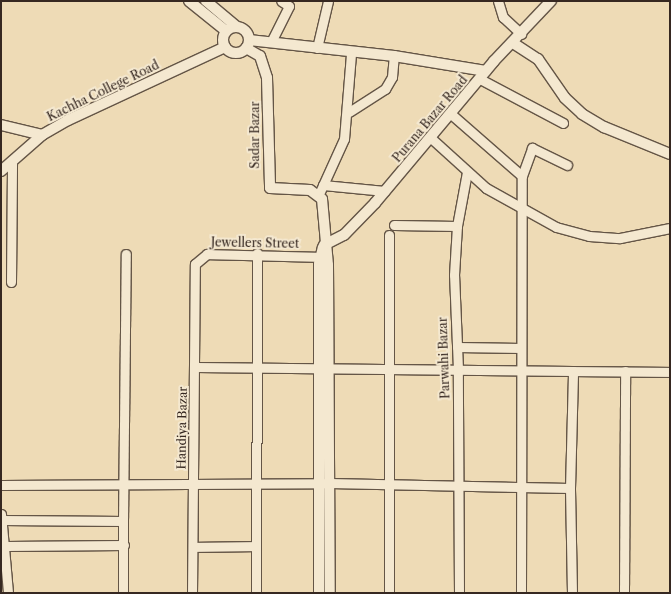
<!DOCTYPE html>
<html>
<head>
<meta charset="utf-8">
<style>
	body { margin:0 }
	#map { position:relative; width:671px; height:594px; overflow:hidden; background:#eedbb6; font-family:"Libre Caslon Text",serif }
	div>[style] { position:absolute }
	[style*='--x'] { left:calc(var(--x)*1px); top:calc(var(--y)*1px); width:calc(var(--w)*1px); rotate:calc(var(--a)*1deg) }
	.roads { filter:drop-shadow(1px 0 #645546) drop-shadow(-1px 0 #645546) drop-shadow(0 1px #645546) drop-shadow(0 -1px #645546) }
	.minor>* { height:9px; margin:-4.5px; padding:0 4.5px; transform-origin:4.5px; border-radius:4.5px; background:#f4e8d0 }
	.tertiary>* { height:10px; margin:-5px; padding:0 5px; transform-origin:5px; border-radius:5px; background:#f4e8d0 }
	.tertiary>.ring { margin:-5px; padding:0; box-sizing:content-box; background:none; border:10px solid #f4e8d0; border-radius:50% }
	span { translate:-50% -50%; white-space:nowrap; text-align:center; line-height:1.15; -webkit-text-stroke:4px #f4e8d0; paint-order:stroke }
	.street-label { font-size:12px; color:#362821 }
	.frame { position:absolute; inset:0; border:2px solid #362821; pointer-events:none }
</style>
</head>
<body>
<div id="map">
	<div class="roads">
		<div class="minor">
			<div style="--x:498;--y:1;--w:17;--a:73"></div>
			<div style="--x:503;--y:17;--w:25;--a:43"></div>
			<div style="--x:271;--y:42;--w:40;--a:-63.4"></div>
			<div style="--x:289;--y:6;--w:9;--a:-148"></div>
			<div style="--x:317;--y:48;--w:48;--a:-76.8"></div>
			<div style="--x:480;--y:79;--w:94;--a:27.9"></div>
			<div style="--x:349;--y:112;--w:43;--a:-32.6"></div>
			<div style="--x:385;--y:89;--w:14;--a:-60"></div>
			<div style="--x:392;--y:77;--w:21;--a:-85"></div>
			<div style="--x:451;--y:114;--w:94;--a:41.1"></div>
			<div style="--x:432;--y:139;--w:73;--a:42.2"></div>
			<div style="--x:486;--y:188;--w:80;--a:29.1"></div>
			<div style="--x:556;--y:227;--w:34;--a:15"></div>
			<div style="--x:589;--y:236;--w:31;--a:4"></div>
			<div style="--x:620;--y:238;--w:51;--a:-11.3"></div>
			<div style="--x:323;--y:185;--w:62;--a:5.5"></div>
			<div style="--x:319;--y:194;--w:60;--a:-65.6"></div>
			<div style="--x:344;--y:139;--w:86;--a:-85.3"></div>
			<div style="--x:394;--y:225;--w:63;--a:0.9"></div>
			<div style="--x:11;--y:282;--w:119;--a:-89.5"></div>
			<div style="--x:457;--y:347;--w:64;--a:0.9"></div>
			<div style="--x:196;--y:367;--w:377;--a:0.6"></div>
			<div style="--x:1;--y:485;--w:328;--a:-0.3"></div>
			<div style="--x:329;--y:483;--w:241;--a:1.2"></div>
			<div style="--x:1;--y:514;--w:79;--a:84.9"></div>
			<div style="--x:2;--y:520;--w:121;--a:0.5"></div>
			<div style="--x:123;--y:521;--w:72;--a:90"></div>
			<div style="--x:123;--y:521;--w:267;--a:-89.4"></div>
			<div style="--x:6;--y:546;--w:118;--a:-0.5"></div>
			<div style="--x:193;--y:547;--w:63;--a:-0.9"></div>
			<div style="--x:192;--y:593;--w:329;--a:-89.5"></div>
			<div style="--x:195;--y:264;--w:16;--a:-40"></div>
			<div style="--x:207;--y:254;--w:113;--a:1.5"></div>
			<div style="--x:256;--y:593;--w:340;--a:-89.8"></div>
			<div style="--x:389;--y:593;--w:358;--a:-90"></div>
			<div style="--x:459;--y:593;--w:224;--a:-90.3"></div>
			<div style="--x:458;--y:369;--w:94;--a:-92.4"></div>
			<div style="--x:454;--y:275;--w:49;--a:-86.5"></div>
			<div style="--x:457;--y:226;--w:55;--a:-79.5"></div>
			<div style="--x:521;--y:593;--w:417;--a:-89.9"></div>
			<div style="--x:522;--y:176;--w:30;--a:-70"></div>
			<div style="--x:532;--y:148;--w:39;--a:26"></div>
			<div style="--x:572;--y:593;--w:105;--a:-91.1"></div>
			<div style="--x:570;--y:488;--w:117;--a:-88.5"></div>
			<div style="--x:573;--y:371;--w:97;--a:0.6"></div>
			<div style="--x:624;--y:593;--w:222;--a:-89.7"></div>
		</div>
		<div class="tertiary">
			<div style="--x:189;--y:1;--w:48;--a:39"></div>
			<div style="--x:206;--y:1;--w:39;--a:40"></div>
			<div class="ring" style="left:223px;top:27px;width:16px;height:16px"></div>
			<div style="--x:249;--y:40;--w:146;--a:6.3"></div>
			<div style="--x:394;--y:56;--w:93;--a:9.3"></div>
			<div style="--x:513;--y:43;--w:30;--a:33"></div>
			<div style="--x:538;--y:59;--w:47;--a:55.3"></div>
			<div style="--x:565;--y:98;--w:23;--a:43"></div>
			<div style="--x:582;--y:114;--w:26;--a:31"></div>
			<div style="--x:604;--y:127;--w:71;--a:22.2"></div>
			<div style="--x:246;--y:48;--w:16;--a:30"></div>
			<div style="--x:260;--y:56;--w:23;--a:72"></div>
			<div style="--x:267;--y:78;--w:110;--a:88.4"></div>
			<div style="--x:270;--y:188;--w:40;--a:2.9"></div>
			<div style="--x:310;--y:190;--w:15;--a:37"></div>
			<div style="--x:322;--y:199;--w:66;--a:84.8"></div>
			<div style="--x:328;--y:265;--w:328;--a:89.7"></div>
			<div style="--x:1;--y:125;--w:42;--a:13.7"></div>
			<div style="--x:1;--y:171;--w:55;--a:-41.3"></div>
			<div style="--x:42;--y:135;--w:30;--a:-30"></div>
			<div style="--x:68;--y:120;--w:173;--a:-24.9"></div>
			<div style="--x:324;--y:245;--w:22;--a:-27"></div>
			<div style="--x:344;--y:235;--w:45;--a:-45.9"></div>
			<div style="--x:375;--y:203;--w:185;--a:-50"></div>
			<div style="--x:494;--y:61;--w:83;--a:-46.5"></div>
			<div style="--x:319;--y:593;--w:329;--a:-90"></div>
			<div style="--x:319;--y:264;--w:17;--a:-77"></div>
		</div>
	</div>
	<div class="street-label">
		<span style="left:103px;top:91px;rotate:-26deg">Kachha College Road</span>
		<span style="left:430px;top:119px;rotate:-50deg">Purana Bazar Road</span>
		<span style="left:255px;top:135px;rotate:-90deg">Sadar Bazar</span>
		<span style="left:255px;top:243px;rotate:1deg">Jewellers Street</span>
		<span style="left:444px;top:358px;rotate:-92deg">Parwahi Bazar</span>
		<span style="left:182px;top:428px;rotate:-89deg">Handiya Bazar</span>
	</div>
	<div class="frame"></div>
</div>
</body>
</html>
